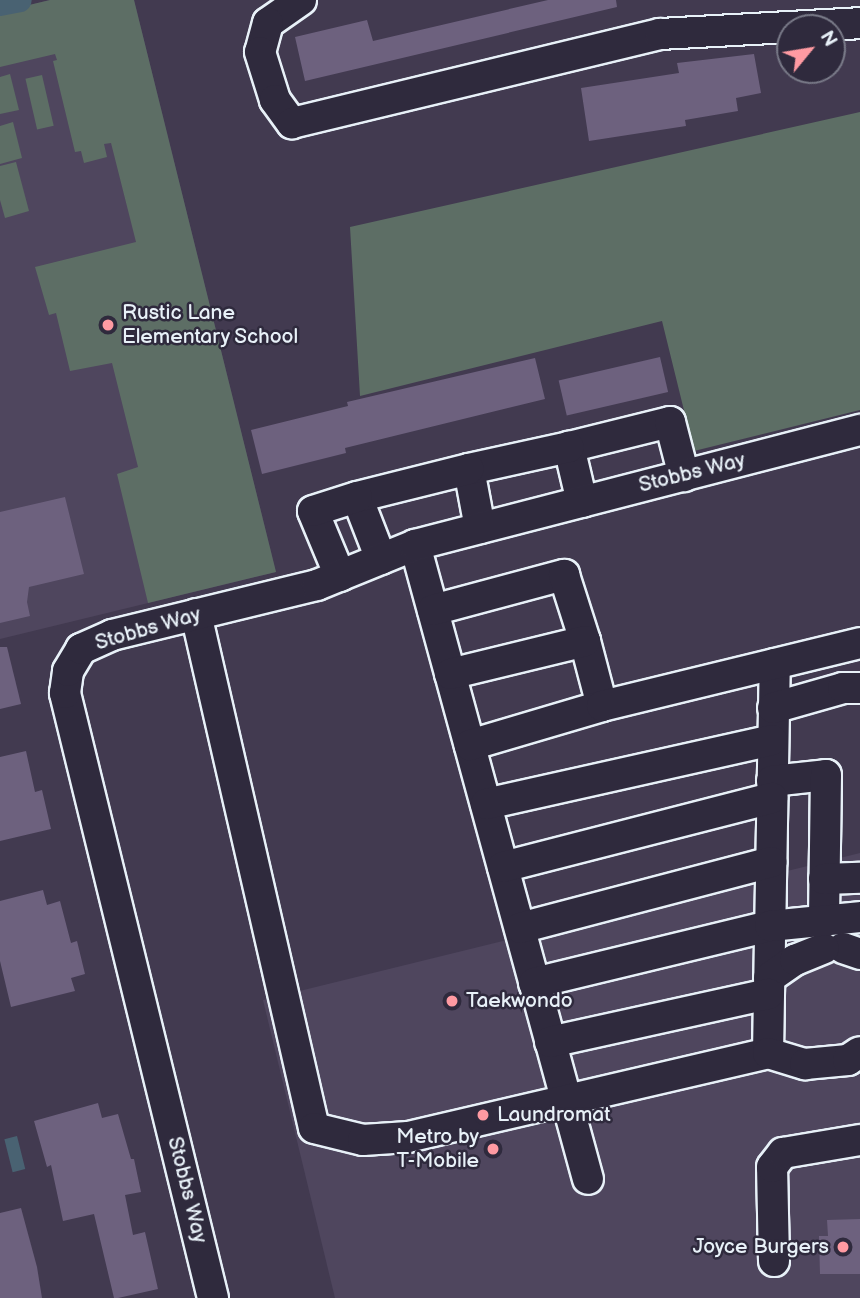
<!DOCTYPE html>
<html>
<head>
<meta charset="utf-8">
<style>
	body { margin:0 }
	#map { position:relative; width:860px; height:1298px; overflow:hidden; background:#423a50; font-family:"Balsamiq Sans",sans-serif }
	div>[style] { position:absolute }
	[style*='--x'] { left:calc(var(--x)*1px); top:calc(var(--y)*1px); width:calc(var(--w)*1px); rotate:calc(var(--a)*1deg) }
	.built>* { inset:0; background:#4f465e }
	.green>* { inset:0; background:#5d6e65; transform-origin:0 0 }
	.water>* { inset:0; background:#496272; transform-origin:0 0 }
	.canal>* { height:24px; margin:-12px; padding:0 12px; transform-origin:12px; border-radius:12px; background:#496272 }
	.building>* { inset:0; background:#6d617e; transform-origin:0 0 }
	.roads { filter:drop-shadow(2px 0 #e8f1f8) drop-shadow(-2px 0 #e8f1f8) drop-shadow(0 2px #e8f1f8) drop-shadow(0 -2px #e8f1f8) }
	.minor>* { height:30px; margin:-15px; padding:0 15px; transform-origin:15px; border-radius:15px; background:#2f2a3d }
	.dots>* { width:19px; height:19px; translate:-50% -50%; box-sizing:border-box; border:4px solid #2f2a3d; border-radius:50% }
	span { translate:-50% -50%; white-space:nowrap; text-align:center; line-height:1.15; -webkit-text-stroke:5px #2f2a3d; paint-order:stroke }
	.poi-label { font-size:21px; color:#e8f1f8 }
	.left { translate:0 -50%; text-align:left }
	.right { translate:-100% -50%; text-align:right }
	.street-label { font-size:21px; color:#e8f1f8 }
	.north { position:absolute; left:776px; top:14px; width:70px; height:70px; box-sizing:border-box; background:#2f2a3d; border:2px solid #797a88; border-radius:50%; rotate:60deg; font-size:19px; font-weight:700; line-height:28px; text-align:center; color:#e8f1f8 }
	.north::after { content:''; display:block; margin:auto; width:24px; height:32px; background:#ff9aa2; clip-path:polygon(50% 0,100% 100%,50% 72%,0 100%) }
</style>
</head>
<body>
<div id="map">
	<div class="built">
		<div style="clip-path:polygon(50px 0,134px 0,276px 572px,0 639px,0 12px)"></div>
		<div style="clip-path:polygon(860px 853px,860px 1298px,335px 1298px,263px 1000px)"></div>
	</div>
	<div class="green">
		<div style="clip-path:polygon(50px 0,134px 0,276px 572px,148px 603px,117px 474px,138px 467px,112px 363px,70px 371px,56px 313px,49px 315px,35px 267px,136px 242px,111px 143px,104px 144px,107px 157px,84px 163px,81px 151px,75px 152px,53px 61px,57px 60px,55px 54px,0 67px,0 12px)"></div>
		<div style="clip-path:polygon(10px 74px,19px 110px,0 114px,0 77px)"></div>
		<div style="left:42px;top:75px;width:52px;height:17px;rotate:77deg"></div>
		<div style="clip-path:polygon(860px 112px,860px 410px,694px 451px,662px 321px,360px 396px,350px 227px)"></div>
		<div style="clip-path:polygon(13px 122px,22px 158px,0 164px,0 126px)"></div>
		<div style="clip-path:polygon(16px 162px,29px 211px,5px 218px,0 200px,0 166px)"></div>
	</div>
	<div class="water">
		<div style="left:17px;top:1136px;width:34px;height:13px;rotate:76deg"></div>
	</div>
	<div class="canal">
		<div style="--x:0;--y:4;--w:20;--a:-11"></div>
	</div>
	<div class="building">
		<div style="clip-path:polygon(548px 0,616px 0,617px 7px,305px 81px,295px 37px,367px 20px,373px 41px)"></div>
		<div style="clip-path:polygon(754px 54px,761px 93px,736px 98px,738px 111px,685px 120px,686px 126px,589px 141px,581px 88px,679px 73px,677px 63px)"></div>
		<div style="left:660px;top:357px;width:36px;height:104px;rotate:77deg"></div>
		<div style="clip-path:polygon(535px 358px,545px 399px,345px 448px,346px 453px,262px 474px,251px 430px,348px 406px,347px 402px)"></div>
		<div style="clip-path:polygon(65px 497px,84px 574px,29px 587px,27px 602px,30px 616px,0 623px,0 512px)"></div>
		<div style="clip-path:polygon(0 647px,7px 647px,21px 704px,0 709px)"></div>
		<div style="clip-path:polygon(26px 751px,35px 792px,42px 790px,51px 829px,0 841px,0 757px)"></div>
		<div style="clip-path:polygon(43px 890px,47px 905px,60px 901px,71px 943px,77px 941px,85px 974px,71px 978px,75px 991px,11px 1007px,0 961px,0 901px)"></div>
		<div style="clip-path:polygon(98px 1103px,102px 1118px,118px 1114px,131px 1159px,134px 1159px,141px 1192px,125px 1195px,133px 1235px,145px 1232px,158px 1289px,118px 1298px,114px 1298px,94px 1214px,63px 1221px,51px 1165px,47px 1167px,34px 1121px)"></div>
		<div style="clip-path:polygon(21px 1208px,37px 1267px,42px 1298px,0 1298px,0 1213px)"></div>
		<div style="clip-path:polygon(860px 1219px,860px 1274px,820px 1274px,819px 1236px,828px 1236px,827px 1220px)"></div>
	</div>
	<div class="roads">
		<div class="minor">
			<div style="--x:301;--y:0;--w:40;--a:145.1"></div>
			<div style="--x:268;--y:23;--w:30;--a:105"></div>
			<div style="--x:260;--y:52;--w:50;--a:72.6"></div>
			<div style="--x:275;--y:100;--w:29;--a:54"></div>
			<div style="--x:292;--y:123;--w:379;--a:-13.6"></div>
			<div style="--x:660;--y:34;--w:200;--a:-3.1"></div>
			<div style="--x:582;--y:502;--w:57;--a:-103.3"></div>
			<div style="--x:569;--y:447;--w:104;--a:-13.9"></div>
			<div style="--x:670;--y:422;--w:56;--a:75.5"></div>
			<div style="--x:480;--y:528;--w:60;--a:-100.6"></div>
			<div style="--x:469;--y:469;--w:102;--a:-12.4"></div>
			<div style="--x:415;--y:545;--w:657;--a:74.74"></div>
			<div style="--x:381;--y:559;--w:66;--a:-111.2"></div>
			<div style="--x:357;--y:497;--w:115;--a:-14"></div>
			<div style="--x:340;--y:576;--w:70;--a:-112.6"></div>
			<div style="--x:313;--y:511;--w:46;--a:-17.7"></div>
			<div style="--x:433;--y:610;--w:136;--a:-15"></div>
			<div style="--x:564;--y:575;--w:69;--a:72.3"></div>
			<div style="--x:585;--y:641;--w:67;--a:75.3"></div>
			<div style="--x:602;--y:706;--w:138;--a:163.5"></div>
			<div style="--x:196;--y:614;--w:527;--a:77.07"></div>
			<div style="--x:314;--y:1128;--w:50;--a:13.8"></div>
			<div style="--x:363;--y:1140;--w:45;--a:-3.8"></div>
			<div style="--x:408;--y:1137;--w:370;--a:-13.1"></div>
			<div style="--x:768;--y:1053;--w:389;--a:-89"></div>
			<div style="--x:450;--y:674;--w:139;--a:-13.7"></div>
			<div style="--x:602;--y:706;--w:266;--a:-13.7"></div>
			<div style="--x:773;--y:708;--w:73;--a:-15.9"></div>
			<div style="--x:843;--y:688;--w:17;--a:0"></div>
			<div style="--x:772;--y:781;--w:54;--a:-6.3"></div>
			<div style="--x:826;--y:775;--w:146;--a:90.8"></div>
			<div style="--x:486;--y:804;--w:293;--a:-12.6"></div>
			<div style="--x:503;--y:867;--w:278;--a:-14.4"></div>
			<div style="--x:824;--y:879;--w:36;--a:-2"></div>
			<div style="--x:520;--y:928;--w:260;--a:-14.7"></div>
			<div style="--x:843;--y:948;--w:18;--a:19"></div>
			<div style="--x:769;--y:978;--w:32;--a:-35"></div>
			<div style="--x:795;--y:960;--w:31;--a:-22"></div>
			<div style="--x:534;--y:983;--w:243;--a:-13.6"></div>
			<div style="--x:770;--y:926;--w:90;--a:-5.7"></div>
			<div style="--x:550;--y:1042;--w:224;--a:-12.4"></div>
			<div style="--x:768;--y:1053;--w:39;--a:17"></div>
			<div style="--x:805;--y:1064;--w:43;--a:-5.3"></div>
			<div style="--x:848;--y:1060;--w:14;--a:-34"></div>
			<div style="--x:774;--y:1261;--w:94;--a:-91.2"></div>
			<div style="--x:772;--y:1167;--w:18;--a:-52"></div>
			<div style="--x:783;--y:1153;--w:78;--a:-9.6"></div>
			<div style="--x:213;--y:1298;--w:623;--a:-103.75"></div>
			<div style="--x:65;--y:693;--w:22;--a:-82"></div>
			<div style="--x:68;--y:671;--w:26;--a:-59"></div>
			<div style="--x:81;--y:649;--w:34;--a:-24"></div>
			<div style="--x:112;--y:635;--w:211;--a:-13.7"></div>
			<div style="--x:317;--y:585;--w:106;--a:-22.2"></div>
			<div style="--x:415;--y:545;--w:460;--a:-14.5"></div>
		</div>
	</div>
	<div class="dots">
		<div style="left:108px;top:325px;background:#ff9aa2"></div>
		<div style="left:452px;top:1001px;background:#ff9aa2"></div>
		<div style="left:483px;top:1115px;background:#ff9aa2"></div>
		<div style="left:493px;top:1149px;background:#ff9aa2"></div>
		<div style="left:843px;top:1247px;background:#ff9aa2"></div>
	</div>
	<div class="poi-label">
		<span class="left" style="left:122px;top:325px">Rustic Lane<br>Elementary School</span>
		<span class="left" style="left:466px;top:1001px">Taekwondo</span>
		<span class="left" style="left:497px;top:1115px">Laundromat</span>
		<span class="right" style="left:479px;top:1149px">Metro by<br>T-Mobile</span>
		<span class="right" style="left:829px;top:1247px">Joyce Burgers</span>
	</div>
	<div class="street-label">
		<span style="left:692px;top:473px;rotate:-14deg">Stobbs Way</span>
		<span style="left:148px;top:629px;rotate:-16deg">Stobbs Way</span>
		<span style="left:187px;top:1190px;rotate:76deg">Stobbs Way</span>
	</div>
	<div class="north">N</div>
</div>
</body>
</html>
